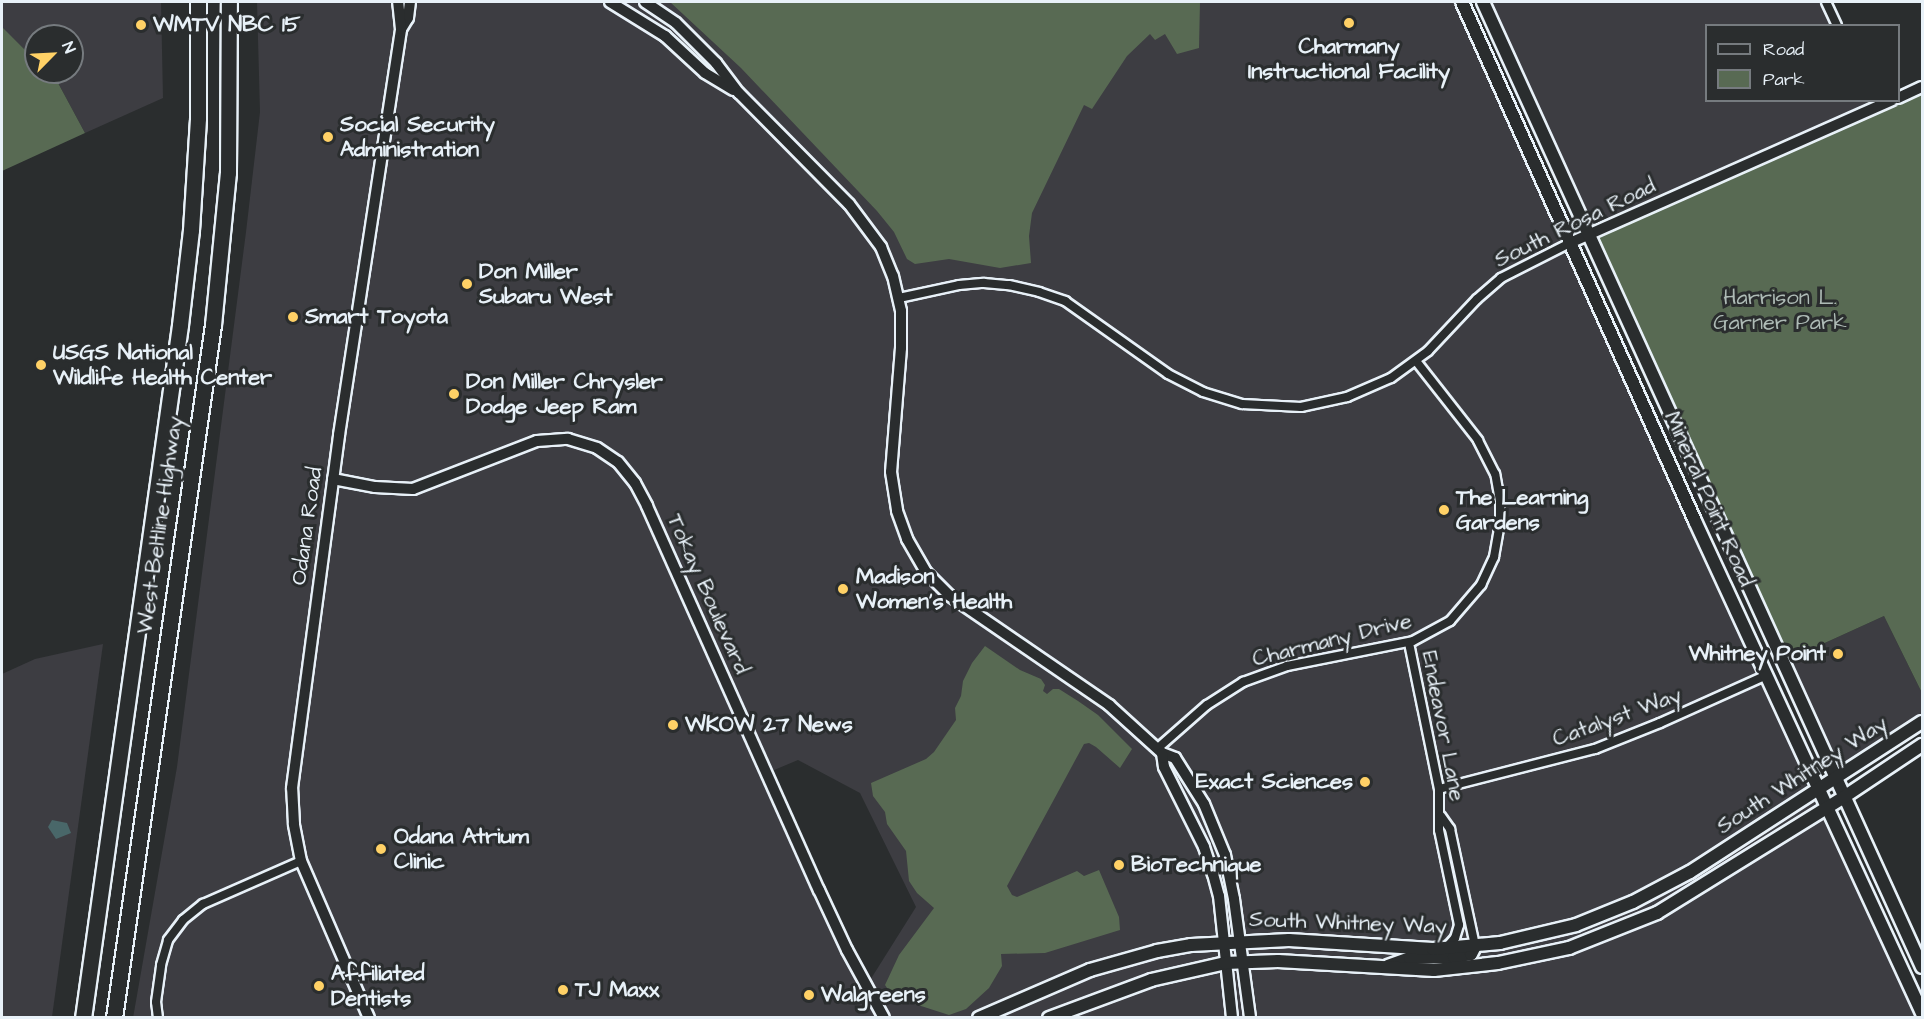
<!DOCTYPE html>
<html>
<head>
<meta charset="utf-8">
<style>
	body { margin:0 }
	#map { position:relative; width:1924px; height:1019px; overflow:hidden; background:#2a2d2e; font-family:"Architects Daughter",sans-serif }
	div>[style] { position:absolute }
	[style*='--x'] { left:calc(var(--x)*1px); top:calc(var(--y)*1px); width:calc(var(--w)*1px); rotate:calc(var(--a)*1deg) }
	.built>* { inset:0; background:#3d3d42 }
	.green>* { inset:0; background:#586a53 }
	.water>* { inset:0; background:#496769 }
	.roads { filter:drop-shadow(2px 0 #e8f1f8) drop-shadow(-2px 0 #e8f1f8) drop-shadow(0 2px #e8f1f8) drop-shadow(0 -2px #e8f1f8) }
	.minor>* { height:8px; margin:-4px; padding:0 4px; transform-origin:4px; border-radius:4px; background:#2a2d2e }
	.tertiary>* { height:10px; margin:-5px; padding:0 5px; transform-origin:5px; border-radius:5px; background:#2a2d2e }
	.secondary>* { height:12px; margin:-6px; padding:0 6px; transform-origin:6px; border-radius:6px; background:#2a2d2e }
	.motorway>* { height:15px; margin:-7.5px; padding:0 7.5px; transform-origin:7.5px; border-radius:7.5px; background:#2a2d2e }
	.dots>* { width:16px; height:16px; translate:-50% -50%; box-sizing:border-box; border:3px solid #2a2d2e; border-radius:50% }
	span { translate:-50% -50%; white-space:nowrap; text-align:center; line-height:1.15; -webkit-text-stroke:6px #2a2d2e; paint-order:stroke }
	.poi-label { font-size:22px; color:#e8f1f8; font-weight:700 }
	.left { translate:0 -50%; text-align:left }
	.right { translate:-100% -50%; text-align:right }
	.street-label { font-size:22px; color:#e8f1f8 }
	.park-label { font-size:22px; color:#aebbb6 }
	.frame { position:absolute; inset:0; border:3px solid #e8f1f8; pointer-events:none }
	.legend { position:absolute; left:1705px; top:24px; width:195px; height:78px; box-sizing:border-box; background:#2a2d2e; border:2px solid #767b7f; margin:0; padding:8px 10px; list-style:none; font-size:18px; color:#e8f1f8 }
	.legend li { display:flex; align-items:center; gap:12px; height:30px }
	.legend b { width:30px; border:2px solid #767b7f }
	.north { position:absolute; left:24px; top:24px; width:60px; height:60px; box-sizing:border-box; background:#2a2d2e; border:2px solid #767b7f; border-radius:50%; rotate:66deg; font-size:16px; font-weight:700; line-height:24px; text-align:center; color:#e8f1f8 }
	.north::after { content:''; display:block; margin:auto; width:21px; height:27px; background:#ffd166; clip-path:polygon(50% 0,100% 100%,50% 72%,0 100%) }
</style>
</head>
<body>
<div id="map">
	<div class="built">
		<div style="clip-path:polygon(2px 2px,161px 2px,163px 98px,85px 133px,57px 81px,47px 72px,72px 72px,72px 36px,36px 36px,36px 61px,3px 29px)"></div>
		<div style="clip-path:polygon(evenodd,257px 2px,398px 2px,398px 16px,410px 2px,1462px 2px,1922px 1018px,133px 1018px,177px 767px,246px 232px,260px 112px,257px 2px,798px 760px,860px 793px,916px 907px,867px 985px,767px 773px,798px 760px)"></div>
		<div style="clip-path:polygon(1483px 2px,1826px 2px,1837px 25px,1706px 26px,1706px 100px,1871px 100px,1874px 108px,1589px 234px)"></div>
		<div style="clip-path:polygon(1884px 616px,1922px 693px,1922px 722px,1836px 778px,1783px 662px)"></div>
		<div style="clip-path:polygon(103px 644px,52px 1017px,2px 1017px,2px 674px,35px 659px)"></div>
	</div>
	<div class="green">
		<div style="clip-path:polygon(670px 2px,1200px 2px,1199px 48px,1177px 54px,1165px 34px,1155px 40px,1150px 34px,1127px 56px,1092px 109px,1084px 105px,1032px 213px,1029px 236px,1031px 263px,1000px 268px,949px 259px,915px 264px,907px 259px,894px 232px,877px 211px,741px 68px)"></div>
		<div style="clip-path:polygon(2px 27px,36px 61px,36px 72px,47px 72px,57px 81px,85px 133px,2px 171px)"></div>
		<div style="clip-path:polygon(1922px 87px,1922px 693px,1884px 616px,1783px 662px,1589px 234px)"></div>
		<div style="clip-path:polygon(985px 646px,1020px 670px,1041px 679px,1045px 685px,1043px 691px,1047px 694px,1053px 689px,1059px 689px,1078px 701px,1098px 715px,1132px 749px,1120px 768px,1096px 747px,1089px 743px,1084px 744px,1007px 886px,1012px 895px,1017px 897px,1077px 871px,1084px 876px,1099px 870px,1119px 917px,1120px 930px,1045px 953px,1001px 954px,1002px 966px,989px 988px,966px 1009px,949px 1015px,893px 997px,885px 985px,899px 955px,934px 908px,917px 893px,909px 881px,906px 851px,887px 824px,885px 812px,873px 796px,871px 783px,926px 759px,934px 752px,956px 720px,955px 708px,961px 696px,963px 681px,972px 663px)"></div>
	</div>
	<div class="water">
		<div style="clip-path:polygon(52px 820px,67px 823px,71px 833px,56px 839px,48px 827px)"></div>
	</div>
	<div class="roads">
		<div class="minor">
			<div style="--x:1826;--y:2;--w:26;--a:65"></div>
			<div style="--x:899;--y:298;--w:61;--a:-12.2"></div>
			<div style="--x:959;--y:285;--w:25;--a:-5"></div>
			<div style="--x:984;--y:283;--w:25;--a:5"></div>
			<div style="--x:1009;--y:285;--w:31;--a:13"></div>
			<div style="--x:1039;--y:292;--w:28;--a:19"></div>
			<div style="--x:1065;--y:301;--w:126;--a:35.3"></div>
			<div style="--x:1168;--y:374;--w:39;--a:27"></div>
			<div style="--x:1203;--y:392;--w:41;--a:17.1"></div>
			<div style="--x:1242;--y:404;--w:59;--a:2.9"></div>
			<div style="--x:1301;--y:407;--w:47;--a:-12.3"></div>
			<div style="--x:1347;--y:397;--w:48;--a:-23.4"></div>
			<div style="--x:1391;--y:378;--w:46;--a:-36.1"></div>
			<div style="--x:1428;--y:351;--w:71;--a:-46.7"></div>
			<div style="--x:1477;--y:299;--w:32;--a:-41"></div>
			<div style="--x:1501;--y:278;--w:80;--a:-26.9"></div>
			<div style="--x:1409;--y:643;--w:149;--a:78.4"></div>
			<div style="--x:1439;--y:789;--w:41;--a:90"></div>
			<div style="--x:1439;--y:830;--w:97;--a:78.1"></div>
			<div style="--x:1459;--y:925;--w:14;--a:107"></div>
			<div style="--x:1455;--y:938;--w:13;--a:132"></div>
			<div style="--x:1158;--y:748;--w:65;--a:-41.3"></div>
			<div style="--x:1207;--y:705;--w:43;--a:-32.6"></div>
			<div style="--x:1243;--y:682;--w:47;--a:-20"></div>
			<div style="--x:1287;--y:666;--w:128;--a:-11.2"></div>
			<div style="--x:1413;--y:641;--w:42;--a:-28.4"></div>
			<div style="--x:1450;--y:621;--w:48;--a:-49.3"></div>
			<div style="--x:1481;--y:585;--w:31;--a:-65"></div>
			<div style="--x:1494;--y:557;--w:35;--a:-80"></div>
			<div style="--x:1500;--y:523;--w:22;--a:-90"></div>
			<div style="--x:1500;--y:501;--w:27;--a:-100"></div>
			<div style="--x:1495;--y:474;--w:38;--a:-117"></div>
			<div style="--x:1478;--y:440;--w:100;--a:-128.1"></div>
			<div style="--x:1439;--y:789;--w:161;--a:-14.4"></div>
			<div style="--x:1595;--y:749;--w:70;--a:-21.8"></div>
			<div style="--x:1660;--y:723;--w:117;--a:-24.2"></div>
			<div style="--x:1441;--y:816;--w:16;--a:55"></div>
			<div style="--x:1450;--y:829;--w:120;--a:77.9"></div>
			<div style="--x:158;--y:1018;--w:16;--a:-97"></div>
			<div style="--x:156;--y:1002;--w:37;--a:-82"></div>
			<div style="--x:161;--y:965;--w:26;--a:-74"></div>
			<div style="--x:168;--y:940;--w:25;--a:-53"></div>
			<div style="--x:183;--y:920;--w:26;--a:-39"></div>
			<div style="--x:203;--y:904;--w:107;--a:-23.7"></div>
		</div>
		<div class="tertiary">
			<div style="--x:610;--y:2;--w:65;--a:31.7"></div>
			<div style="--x:665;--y:36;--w:54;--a:42.8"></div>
			<div style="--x:705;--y:73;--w:33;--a:31"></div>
			<div style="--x:645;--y:2;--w:37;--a:34"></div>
			<div style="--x:676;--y:23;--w:57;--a:45"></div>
			<div style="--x:716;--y:63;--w:38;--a:53"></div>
			<div style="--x:739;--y:93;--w:156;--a:45.3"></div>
			<div style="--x:849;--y:204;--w:54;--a:53.3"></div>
			<div style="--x:881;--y:247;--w:31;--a:68"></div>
			<div style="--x:893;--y:276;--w:36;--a:77"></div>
			<div style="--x:901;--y:311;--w:37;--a:90"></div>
			<div style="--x:901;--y:348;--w:124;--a:94.6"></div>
			<div style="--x:891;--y:472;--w:39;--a:81"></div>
			<div style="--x:897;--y:511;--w:30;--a:70"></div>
			<div style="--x:907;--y:539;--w:38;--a:60"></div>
			<div style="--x:926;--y:572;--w:34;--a:45"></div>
			<div style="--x:950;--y:596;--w:193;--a:34.4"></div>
			<div style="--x:1109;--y:705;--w:72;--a:42.2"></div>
			<div style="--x:1162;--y:753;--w:14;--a:21"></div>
			<div style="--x:1175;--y:758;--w:54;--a:57.8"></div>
			<div style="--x:1204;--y:804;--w:55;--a:67.6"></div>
			<div style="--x:1225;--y:855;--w:45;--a:78.4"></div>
			<div style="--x:1234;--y:899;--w:120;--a:82.3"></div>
			<div style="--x:401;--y:29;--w:13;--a:-58"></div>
			<div style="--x:408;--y:18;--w:16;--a:-83"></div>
			<div style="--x:1898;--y:98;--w:26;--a:-25"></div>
			<div style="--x:1572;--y:242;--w:350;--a:-23.9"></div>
			<div style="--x:333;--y:479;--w:43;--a:10.8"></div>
			<div style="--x:375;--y:487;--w:38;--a:3"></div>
			<div style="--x:413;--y:489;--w:133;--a:-21.2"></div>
			<div style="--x:537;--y:441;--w:31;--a:-4"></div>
			<div style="--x:568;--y:439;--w:30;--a:17"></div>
			<div style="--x:597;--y:448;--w:25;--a:34"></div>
			<div style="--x:618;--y:462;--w:27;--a:51"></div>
			<div style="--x:635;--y:483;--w:26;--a:62"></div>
			<div style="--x:647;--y:506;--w:421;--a:65.9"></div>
			<div style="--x:819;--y:890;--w:66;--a:65"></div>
			<div style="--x:847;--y:950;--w:77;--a:61.4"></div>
			<div style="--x:1162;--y:753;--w:14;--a:82"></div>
			<div style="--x:1164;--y:767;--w:89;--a:63.4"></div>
			<div style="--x:1204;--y:847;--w:28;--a:72"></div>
			<div style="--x:1213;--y:874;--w:23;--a:75"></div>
			<div style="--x:1219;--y:896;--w:123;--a:83.9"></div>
			<div style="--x:369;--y:1018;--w:171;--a:-113.4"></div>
			<div style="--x:301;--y:861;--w:38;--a:-101"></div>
			<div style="--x:294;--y:824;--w:36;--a:-93"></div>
			<div style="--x:292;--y:788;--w:356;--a:-82.4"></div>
			<div style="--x:339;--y:435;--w:411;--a:-81.3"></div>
			<div style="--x:401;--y:29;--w:27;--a:-96"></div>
		</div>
		<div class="secondary">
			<div style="--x:1462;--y:2;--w:569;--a:65.82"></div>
			<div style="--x:1695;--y:521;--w:542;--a:65.23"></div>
			<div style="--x:1483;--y:2;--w:1060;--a:65.54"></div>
			<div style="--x:1388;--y:966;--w:23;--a:-20"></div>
			<div style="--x:1410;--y:958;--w:44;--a:-1.3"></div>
			<div style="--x:1454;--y:957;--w:17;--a:-10"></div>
			<div style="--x:1471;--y:954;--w:9;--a:-63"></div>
			<div style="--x:979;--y:1018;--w:121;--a:-23.4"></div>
			<div style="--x:1090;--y:970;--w:70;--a:-15.8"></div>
			<div style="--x:1157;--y:951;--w:35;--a:-10"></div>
			<div style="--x:1191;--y:945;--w:98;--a:-2.9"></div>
			<div style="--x:1289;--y:940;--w:144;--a:3.6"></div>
			<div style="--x:1433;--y:949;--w:67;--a:-5.1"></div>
			<div style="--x:1500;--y:943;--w:78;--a:-13.3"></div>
			<div style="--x:1576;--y:925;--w:61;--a:-22"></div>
			<div style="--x:1633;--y:902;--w:64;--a:-27.8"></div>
			<div style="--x:1690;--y:872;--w:276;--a:-32.9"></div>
			<div style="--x:1049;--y:1018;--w:109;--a:-20.4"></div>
			<div style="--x:1151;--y:980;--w:76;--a:-12.9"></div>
			<div style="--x:1225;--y:963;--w:53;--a:-2.2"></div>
			<div style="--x:1278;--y:961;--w:156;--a:3.3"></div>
			<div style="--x:1434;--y:970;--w:64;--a:-6.2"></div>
			<div style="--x:1498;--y:963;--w:73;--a:-11.9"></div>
			<div style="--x:1569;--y:948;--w:95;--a:-21.7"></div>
			<div style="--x:1657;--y:913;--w:220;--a:-31.8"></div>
			<div style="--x:1844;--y:797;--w:94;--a:-33.7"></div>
		</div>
		<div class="motorway">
			<div style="--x:83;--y:1018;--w:700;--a:-82.03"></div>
			<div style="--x:180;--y:325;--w:96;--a:-83.4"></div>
			<div style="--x:191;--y:230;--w:112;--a:-86.4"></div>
			<div style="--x:198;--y:118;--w:116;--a:-90"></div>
			<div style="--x:114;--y:1018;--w:700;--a:-81.87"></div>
			<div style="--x:213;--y:325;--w:153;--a:-84.4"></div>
			<div style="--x:228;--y:173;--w:171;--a:-89.7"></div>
		</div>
	</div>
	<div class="dots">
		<div style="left:1349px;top:23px;background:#ffd166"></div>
		<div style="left:141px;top:25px;background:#ffd166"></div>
		<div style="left:328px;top:137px;background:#ffd166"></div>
		<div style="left:467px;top:284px;background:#ffd166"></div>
		<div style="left:293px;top:317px;background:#ffd166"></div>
		<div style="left:41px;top:365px;background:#ffd166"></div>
		<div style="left:454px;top:394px;background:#ffd166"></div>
		<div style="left:1444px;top:510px;background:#ffd166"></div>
		<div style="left:843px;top:589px;background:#ffd166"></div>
		<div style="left:1838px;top:654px;background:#ffd166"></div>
		<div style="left:673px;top:725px;background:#ffd166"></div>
		<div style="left:1365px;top:782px;background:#ffd166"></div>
		<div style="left:381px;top:849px;background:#ffd166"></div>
		<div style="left:1119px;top:865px;background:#ffd166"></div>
		<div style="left:319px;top:986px;background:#ffd166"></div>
		<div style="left:563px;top:990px;background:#ffd166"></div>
		<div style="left:809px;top:995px;background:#ffd166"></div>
	</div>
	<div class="poi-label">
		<span class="left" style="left:153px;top:25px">WMTV NBC 15</span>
		<span style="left:1349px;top:59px">Charmany<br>Instructional Facility</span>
		<span class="left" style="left:340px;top:137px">Social Security<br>Administration</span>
		<span class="left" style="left:479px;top:284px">Don Miller<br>Subaru West</span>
		<span class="left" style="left:305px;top:317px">Smart Toyota</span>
		<span class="left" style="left:53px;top:365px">USGS National<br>Wildlife Health Center</span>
		<span class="left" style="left:466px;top:394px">Don Miller Chrysler<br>Dodge Jeep Ram</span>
		<span class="left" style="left:1456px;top:510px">The Learning<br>Gardens</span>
		<span class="left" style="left:856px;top:589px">Madison<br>Women's Health</span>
		<span class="right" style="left:1826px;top:654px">Whitney Point</span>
		<span class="left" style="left:685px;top:725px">WKOW 27 News</span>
		<span class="right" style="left:1353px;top:782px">Exact Sciences</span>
		<span class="left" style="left:394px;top:849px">Odana Atrium<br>Clinic</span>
		<span class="left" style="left:1131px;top:865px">BioTechnique</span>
		<span class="left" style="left:331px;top:986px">Affiliated<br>Dentists</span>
		<span class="left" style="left:575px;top:990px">TJ Maxx</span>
		<span class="left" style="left:821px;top:995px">Walgreens</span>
	</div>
	<div class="street-label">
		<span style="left:1575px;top:223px;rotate:-26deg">South Rosa Road</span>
		<span style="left:1709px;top:499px;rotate:66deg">Mineral Point Road</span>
		<span style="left:160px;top:525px;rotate:-82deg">West Beltline Highway</span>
		<span style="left:307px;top:526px;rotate:-82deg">Odana Road</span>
		<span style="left:708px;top:594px;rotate:66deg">Tokay Boulevard</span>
		<span style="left:1332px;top:640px;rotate:-14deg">Charmany Drive</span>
		<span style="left:1617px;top:717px;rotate:-20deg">Catalyst Way</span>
		<span style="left:1443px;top:726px;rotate:79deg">Endeavor Lane</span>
		<span style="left:1802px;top:775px;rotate:-33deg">South Whitney Way</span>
		<span style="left:1348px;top:923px;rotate:2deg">South Whitney Way</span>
	</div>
	<div class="park-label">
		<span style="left:1780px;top:310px">Harrison L.<br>Garner Park</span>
	</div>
	<div class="frame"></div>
	<ul class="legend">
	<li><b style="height:8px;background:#2a2d2e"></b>Road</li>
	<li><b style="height:16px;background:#586a53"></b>Park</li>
	</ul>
	<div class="north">N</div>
</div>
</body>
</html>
